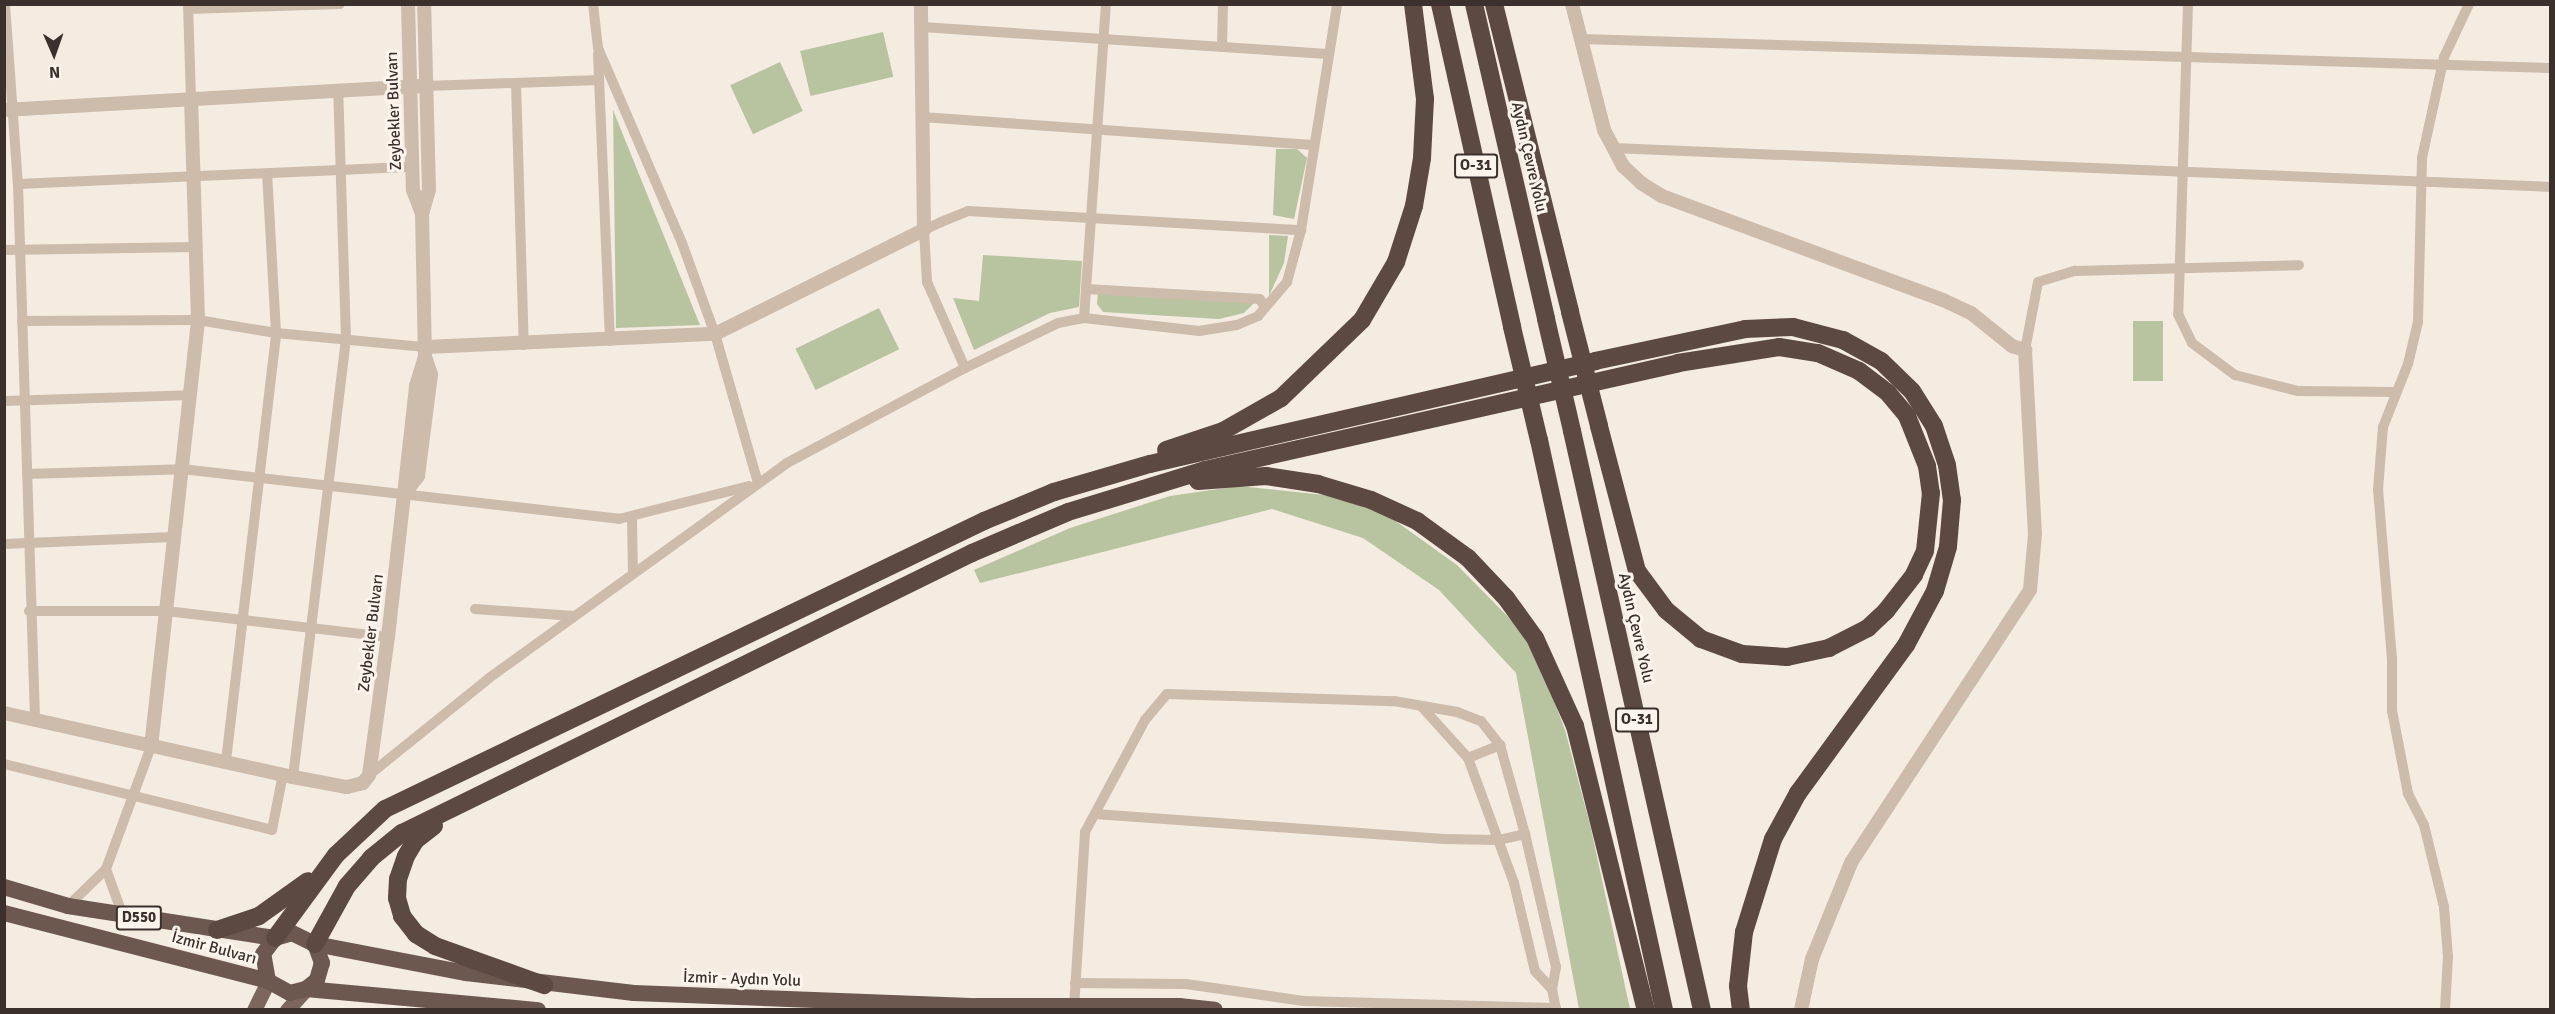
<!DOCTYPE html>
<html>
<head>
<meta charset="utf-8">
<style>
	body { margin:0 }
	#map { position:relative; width:2555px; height:1014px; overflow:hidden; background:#f4ebe1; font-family:Signika,sans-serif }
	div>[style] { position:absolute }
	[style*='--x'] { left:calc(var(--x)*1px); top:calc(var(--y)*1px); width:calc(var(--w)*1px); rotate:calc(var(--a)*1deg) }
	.green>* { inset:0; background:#b8c4a0; transform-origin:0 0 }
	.minor>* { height:10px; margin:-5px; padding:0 5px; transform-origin:5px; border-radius:5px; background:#cdbbac }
	.tertiary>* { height:14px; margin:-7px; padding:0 7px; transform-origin:7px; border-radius:7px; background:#cdbbac }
	.primary>* { height:15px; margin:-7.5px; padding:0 7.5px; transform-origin:7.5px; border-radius:7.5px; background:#7d675c }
	.trunk>* { height:16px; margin:-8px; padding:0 8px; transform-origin:8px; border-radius:8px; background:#6c584f }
	.motorway>* { height:18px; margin:-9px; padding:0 9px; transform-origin:9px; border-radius:9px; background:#5c4a42 }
	.motorway-bridge>* { height:18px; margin:-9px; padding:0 9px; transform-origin:9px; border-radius:9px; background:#5c4a42 }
	span { translate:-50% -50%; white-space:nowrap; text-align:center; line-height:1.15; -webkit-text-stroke:6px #fbf5ee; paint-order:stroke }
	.shield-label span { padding:2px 4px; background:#fbf5ee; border:2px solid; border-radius:4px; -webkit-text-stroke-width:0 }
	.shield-label { font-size:15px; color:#3b302b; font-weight:700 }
	.street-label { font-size:16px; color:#3b302b }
	.frame { position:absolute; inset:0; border:6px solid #3b302b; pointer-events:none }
	.north { position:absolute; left:24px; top:24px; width:60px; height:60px; -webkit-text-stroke:4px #fbf5ee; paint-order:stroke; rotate:178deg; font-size:16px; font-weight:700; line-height:24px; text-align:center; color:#3b302b }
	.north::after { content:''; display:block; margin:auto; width:21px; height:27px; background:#3b302b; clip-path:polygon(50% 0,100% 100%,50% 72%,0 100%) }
</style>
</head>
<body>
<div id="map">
	<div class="green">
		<div style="left:883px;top:32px;width:46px;height:85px;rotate:77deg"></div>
		<div style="left:780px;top:62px;width:54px;height:55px;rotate:65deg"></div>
		<div style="clip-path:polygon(613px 110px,700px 325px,616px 328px)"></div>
		<div style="clip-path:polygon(1276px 149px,1297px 149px,1307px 158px,1294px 219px,1273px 215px)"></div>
		<div style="clip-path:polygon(1269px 235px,1288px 236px,1284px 263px,1269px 296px)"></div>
		<div style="clip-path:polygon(983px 255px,1082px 261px,1079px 307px,1050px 313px,974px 350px,953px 298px,979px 301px)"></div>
		<div style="clip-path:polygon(1098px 291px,1254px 303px,1244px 313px,1219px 319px,1103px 312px,1097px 304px)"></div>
		<div style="left:879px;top:308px;width:46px;height:93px;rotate:64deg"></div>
		<div style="left:2133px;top:321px;width:30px;height:60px"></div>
		<div style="clip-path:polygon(1239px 486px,1334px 496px,1390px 517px,1457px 565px,1518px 627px,1543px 671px,1565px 730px,1591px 829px,1630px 1009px,1579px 1009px,1516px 673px,1439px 590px,1363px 538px,1272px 509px,980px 583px,974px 570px,1070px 528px,1170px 496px)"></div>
	</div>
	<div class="minor">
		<div style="--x:5;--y:4;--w:180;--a:85.9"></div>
		<div style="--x:18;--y:184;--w:534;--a:88.18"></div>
		<div style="--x:188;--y:4;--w:94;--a:88.2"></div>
		<div style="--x:593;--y:4;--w:44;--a:83.5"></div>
		<div style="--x:598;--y:48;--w:212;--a:66.7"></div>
		<div style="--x:682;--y:243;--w:97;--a:70.1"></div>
		<div style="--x:715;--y:334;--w:155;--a:73.9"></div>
		<div style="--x:2188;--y:4;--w:310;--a:91.8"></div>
		<div style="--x:2178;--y:314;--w:32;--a:64"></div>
		<div style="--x:2192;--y:343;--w:54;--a:36.7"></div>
		<div style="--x:2235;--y:375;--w:65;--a:14.3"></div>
		<div style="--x:2298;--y:391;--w:97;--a:0.6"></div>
		<div style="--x:189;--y:9;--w:151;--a:-1.9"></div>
		<div style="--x:922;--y:27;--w:406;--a:3.8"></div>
		<div style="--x:1581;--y:39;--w:969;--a:1.71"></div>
		<div style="--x:1222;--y:47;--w:43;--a:-88.7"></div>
		<div style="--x:598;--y:54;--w:287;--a:87.6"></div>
		<div style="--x:516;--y:83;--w:262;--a:88.3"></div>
		<div style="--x:426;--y:86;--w:173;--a:-2"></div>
		<div style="--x:922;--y:117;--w:392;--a:4.1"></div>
		<div style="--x:1613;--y:148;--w:938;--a:2.38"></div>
		<div style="--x:18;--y:184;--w:395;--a:-2.5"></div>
		<div style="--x:4;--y:250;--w:191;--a:-0.9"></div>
		<div style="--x:1086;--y:289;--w:174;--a:3.3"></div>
		<div style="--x:1260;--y:299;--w:10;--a:61"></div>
		<div style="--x:1084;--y:318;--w:315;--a:-86"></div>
		<div style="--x:22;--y:321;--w:176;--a:-0.3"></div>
		<div style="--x:198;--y:320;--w:79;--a:9.5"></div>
		<div style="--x:276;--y:333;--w:150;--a:5.4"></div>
		<div style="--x:2025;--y:350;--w:69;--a:-79.2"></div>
		<div style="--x:2038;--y:282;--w:39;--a:-17"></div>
		<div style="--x:2075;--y:271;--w:224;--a:-1.5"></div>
		<div style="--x:965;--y:368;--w:94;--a:-113.8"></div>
		<div style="--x:927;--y:282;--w:52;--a:-93.3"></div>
		<div style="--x:924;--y:230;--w:19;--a:-25"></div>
		<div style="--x:941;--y:222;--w:29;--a:-22"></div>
		<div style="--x:968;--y:211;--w:334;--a:3.3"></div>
		<div style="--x:4;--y:401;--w:187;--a:-1.8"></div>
		<div style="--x:27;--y:474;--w:155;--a:-1.8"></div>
		<div style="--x:182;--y:469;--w:440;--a:6.5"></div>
		<div style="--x:619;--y:519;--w:134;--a:-14.2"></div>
		<div style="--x:632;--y:518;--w:55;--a:89"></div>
		<div style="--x:4;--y:544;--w:169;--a:-2.4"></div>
		<div style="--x:475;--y:609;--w:99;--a:4"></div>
		<div style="--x:29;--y:611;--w:137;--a:0"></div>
		<div style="--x:166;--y:611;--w:224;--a:6.7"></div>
		<div style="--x:1421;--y:706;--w:70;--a:47.9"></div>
		<div style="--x:1468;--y:758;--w:133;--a:69.8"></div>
		<div style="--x:1514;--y:883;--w:90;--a:76.6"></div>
		<div style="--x:1535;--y:971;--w:25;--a:47"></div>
		<div style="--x:1468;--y:758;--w:35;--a:-22"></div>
		<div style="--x:226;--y:761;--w:431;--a:-83.3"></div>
		<div style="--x:276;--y:333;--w:160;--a:-93.2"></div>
		<div style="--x:4;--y:764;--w:276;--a:13.8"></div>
		<div style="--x:272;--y:830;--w:57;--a:-78.9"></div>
		<div style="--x:369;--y:775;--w:154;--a:-38.9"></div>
		<div style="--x:489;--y:678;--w:367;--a:-35.8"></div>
		<div style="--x:787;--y:463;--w:202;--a:-28.1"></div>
		<div style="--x:965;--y:368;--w:103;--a:-25.8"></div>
		<div style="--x:1058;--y:323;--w:26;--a:-11"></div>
		<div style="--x:1084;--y:318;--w:116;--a:6.4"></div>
		<div style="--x:1199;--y:331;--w:38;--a:-9"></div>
		<div style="--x:1237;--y:325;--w:23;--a:-23"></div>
		<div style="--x:1258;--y:316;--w:45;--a:-49.5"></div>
		<div style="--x:1287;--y:282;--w:54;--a:-74.9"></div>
		<div style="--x:1301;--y:230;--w:229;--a:-80.9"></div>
		<div style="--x:293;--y:777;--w:441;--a:-83.1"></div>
		<div style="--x:346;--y:339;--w:250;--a:-91.8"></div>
		<div style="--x:1095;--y:814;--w:349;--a:4.1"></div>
		<div style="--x:1443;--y:839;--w:56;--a:1"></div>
		<div style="--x:1499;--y:840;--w:27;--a:-13"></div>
		<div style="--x:106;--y:869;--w:50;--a:70.1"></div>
		<div style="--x:68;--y:906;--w:53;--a:-44.2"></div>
		<div style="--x:106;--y:869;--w:130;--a:-69.8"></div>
		<div style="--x:1075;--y:983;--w:111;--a:0.5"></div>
		<div style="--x:1186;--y:984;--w:119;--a:8.2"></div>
		<div style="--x:1304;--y:1001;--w:252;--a:1.6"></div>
		<div style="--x:1074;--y:1008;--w:176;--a:-86.4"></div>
		<div style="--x:1085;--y:832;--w:127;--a:-61.8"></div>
		<div style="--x:1145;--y:720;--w:34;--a:-50"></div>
		<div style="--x:1167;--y:694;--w:227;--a:1.8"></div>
		<div style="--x:1394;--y:701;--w:64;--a:9.9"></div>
		<div style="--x:1457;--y:712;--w:26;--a:21"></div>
		<div style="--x:1481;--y:721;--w:31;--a:52"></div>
		<div style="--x:1500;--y:745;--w:92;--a:74.3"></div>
		<div style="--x:1525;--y:834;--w:137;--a:76.9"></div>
		<div style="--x:1556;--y:967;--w:22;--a:100"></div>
		<div style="--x:1552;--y:989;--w:21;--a:79"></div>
		<div style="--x:2445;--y:1010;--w:53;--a:-86.8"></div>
		<div style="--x:2448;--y:957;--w:50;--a:-94.6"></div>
		<div style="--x:2444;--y:907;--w:84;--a:-103.7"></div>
		<div style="--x:2424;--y:825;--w:36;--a:-117"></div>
		<div style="--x:2408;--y:793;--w:84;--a:-101"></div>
		<div style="--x:2392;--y:711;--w:52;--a:-90"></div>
		<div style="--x:2392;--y:659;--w:170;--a:-94.7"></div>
		<div style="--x:2378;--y:490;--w:63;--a:-85.5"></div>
		<div style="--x:2383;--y:427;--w:68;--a:-68.4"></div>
		<div style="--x:2408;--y:364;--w:43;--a:-76.6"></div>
		<div style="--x:2418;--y:322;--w:164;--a:-88.6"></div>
		<div style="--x:2422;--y:158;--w:103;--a:-77.7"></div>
		<div style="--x:2444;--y:57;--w:59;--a:-64.7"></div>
	</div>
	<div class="tertiary">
		<div style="--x:408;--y:4;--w:186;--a:88.5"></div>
		<div style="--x:413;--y:190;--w:26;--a:69"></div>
		<div style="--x:1572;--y:4;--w:130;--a:75.7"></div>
		<div style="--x:1604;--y:130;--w:41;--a:62.2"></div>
		<div style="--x:1623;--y:166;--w:25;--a:43"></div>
		<div style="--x:1641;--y:183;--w:25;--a:32"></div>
		<div style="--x:1662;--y:196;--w:300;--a:20.3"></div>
		<div style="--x:1943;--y:300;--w:31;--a:25"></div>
		<div style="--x:1971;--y:313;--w:53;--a:38.8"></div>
		<div style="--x:2012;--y:346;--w:14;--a:17"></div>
		<div style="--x:2025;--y:350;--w:184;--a:86.9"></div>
		<div style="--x:2035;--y:534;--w:56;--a:95.1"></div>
		<div style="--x:2030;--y:590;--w:326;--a:123.3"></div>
		<div style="--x:1851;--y:863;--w:104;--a:112.1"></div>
		<div style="--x:1812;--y:959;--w:52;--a:102.2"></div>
		<div style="--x:4;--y:110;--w:423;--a:-3.3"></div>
		<div style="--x:425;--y:347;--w:290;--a:-2.6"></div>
		<div style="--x:715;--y:334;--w:233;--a:-26.5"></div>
		<div style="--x:924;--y:230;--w:226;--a:-90.8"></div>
		<div style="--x:404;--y:494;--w:23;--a:-52"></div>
		<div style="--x:418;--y:476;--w:102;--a:-82.7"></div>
		<div style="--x:431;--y:375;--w:19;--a:-108"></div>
		<div style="--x:425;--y:357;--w:143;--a:-91.2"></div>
		<div style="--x:422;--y:214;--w:25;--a:-74"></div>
		<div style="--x:429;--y:190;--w:186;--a:-91.5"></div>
		<div style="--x:4;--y:713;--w:296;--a:12.5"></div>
		<div style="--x:293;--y:777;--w:55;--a:10.5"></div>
		<div style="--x:347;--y:787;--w:16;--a:-14"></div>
		<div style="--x:363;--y:783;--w:10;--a:-53"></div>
		<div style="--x:369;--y:775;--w:139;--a:-82.2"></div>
		<div style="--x:388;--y:637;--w:253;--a:-83.6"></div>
		<div style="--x:416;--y:386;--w:30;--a:-73"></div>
		<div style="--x:151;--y:747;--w:430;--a:-83.7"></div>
		<div style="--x:198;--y:320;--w:222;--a:-91.8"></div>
	</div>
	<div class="primary">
		<div style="--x:254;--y:1010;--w:32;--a:-64"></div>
		<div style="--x:287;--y:1010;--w:28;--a:-48"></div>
	</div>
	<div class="trunk">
		<div style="--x:4;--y:887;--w:67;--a:16.5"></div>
		<div style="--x:68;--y:906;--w:209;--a:8.8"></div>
		<div style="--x:4;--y:913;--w:273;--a:14.4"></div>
		<div style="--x:268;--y:981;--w:25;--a:29"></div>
		<div style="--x:290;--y:993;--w:16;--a:-14"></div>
		<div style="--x:306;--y:989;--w:14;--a:-39"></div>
		<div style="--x:317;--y:980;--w:18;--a:-74"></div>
		<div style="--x:322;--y:963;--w:20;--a:-110"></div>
		<div style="--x:268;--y:981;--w:27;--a:-100"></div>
		<div style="--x:263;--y:954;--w:20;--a:-53"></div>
		<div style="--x:275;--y:938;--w:18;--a:-16"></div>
		<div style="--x:292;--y:933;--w:25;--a:26"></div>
		<div style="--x:315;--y:944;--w:154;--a:10.9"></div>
		<div style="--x:466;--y:973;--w:169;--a:6.8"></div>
		<div style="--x:634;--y:993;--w:343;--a:2.2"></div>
		<div style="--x:977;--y:1006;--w:202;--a:0"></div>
		<div style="--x:1179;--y:1006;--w:36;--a:6"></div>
		<div style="--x:306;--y:989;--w:233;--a:5.2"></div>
	</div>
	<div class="motorway">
		<div style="--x:1440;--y:4;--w:331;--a:77.4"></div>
		<div style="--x:1474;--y:4;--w:323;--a:77.1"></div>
		<div style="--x:1494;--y:4;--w:317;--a:76.1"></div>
		<div style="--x:1572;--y:431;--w:593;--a:77.35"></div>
		<div style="--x:1539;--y:440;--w:584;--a:77.63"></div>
		<div style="--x:1166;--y:450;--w:60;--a:-18.4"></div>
		<div style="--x:1223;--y:431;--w:67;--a:-29.6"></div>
		<div style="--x:1281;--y:398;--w:112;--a:-43.9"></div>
		<div style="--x:1362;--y:320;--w:67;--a:-59.6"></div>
		<div style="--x:1396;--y:262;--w:59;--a:-72.2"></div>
		<div style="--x:1414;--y:206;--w:49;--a:-80.5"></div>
		<div style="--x:1422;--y:158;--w:59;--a:-87.1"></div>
		<div style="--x:1425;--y:99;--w:96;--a:-97.2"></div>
		<div style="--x:1198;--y:481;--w:68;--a:-4.2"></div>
		<div style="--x:1266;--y:476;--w:53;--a:8.7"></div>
		<div style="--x:1318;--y:484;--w:55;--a:16.8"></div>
		<div style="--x:1371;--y:500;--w:51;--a:24.5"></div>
		<div style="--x:1417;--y:521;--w:63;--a:36"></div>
		<div style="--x:1468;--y:558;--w:55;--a:46.5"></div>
		<div style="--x:1506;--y:598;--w:49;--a:54.1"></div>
		<div style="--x:1535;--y:638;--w:97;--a:65.6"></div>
		<div style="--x:1575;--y:726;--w:293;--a:76"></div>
		<div style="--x:434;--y:826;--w:24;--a:142"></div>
		<div style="--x:415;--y:841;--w:17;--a:121"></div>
		<div style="--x:406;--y:856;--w:24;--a:109"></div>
		<div style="--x:398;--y:879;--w:19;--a:93"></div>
		<div style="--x:397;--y:898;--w:19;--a:74"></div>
		<div style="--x:402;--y:916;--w:23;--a:52"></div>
		<div style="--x:416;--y:934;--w:22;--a:32"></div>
		<div style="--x:435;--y:946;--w:116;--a:19.7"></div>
		<div style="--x:217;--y:930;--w:44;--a:-18.4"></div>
		<div style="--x:259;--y:916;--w:60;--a:-35.5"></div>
		<div style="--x:275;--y:938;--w:103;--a:-53.7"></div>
		<div style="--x:336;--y:855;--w:67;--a:-43.2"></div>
		<div style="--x:385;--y:809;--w:665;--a:-25.68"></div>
		<div style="--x:984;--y:521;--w:76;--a:-22.5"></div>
		<div style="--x:1054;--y:492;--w:100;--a:-16.3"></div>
		<div style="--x:1150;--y:464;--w:457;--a:-13"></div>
		<div style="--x:1595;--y:361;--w:153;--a:-12"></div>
		<div style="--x:1745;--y:329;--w:48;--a:-2.4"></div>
		<div style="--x:1793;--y:327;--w:52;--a:14.6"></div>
		<div style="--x:1843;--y:340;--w:43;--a:28.9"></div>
		<div style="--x:1881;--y:361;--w:43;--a:44.1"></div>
		<div style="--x:1912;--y:391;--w:41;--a:57.8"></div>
		<div style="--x:1934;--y:426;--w:41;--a:71.6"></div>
		<div style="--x:1947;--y:465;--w:35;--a:82"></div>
		<div style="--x:1952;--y:500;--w:47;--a:94.9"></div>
		<div style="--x:1948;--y:547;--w:46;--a:106.5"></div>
		<div style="--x:1935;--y:591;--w:61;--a:118.2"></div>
		<div style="--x:1906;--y:645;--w:183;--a:126.1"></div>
		<div style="--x:1798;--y:793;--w:52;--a:118.5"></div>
		<div style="--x:1773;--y:839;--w:97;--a:107.3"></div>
		<div style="--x:1744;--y:932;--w:54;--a:96.3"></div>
		<div style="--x:1738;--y:986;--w:24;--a:83"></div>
		<div style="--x:315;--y:944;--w:66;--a:-61.1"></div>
		<div style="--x:347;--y:886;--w:37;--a:-49"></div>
		<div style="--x:371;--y:858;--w:40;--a:-39"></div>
		<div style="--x:402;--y:833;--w:635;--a:-26.16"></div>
		<div style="--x:972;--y:553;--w:104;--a:-23.1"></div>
		<div style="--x:1068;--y:512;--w:143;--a:-17"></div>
		<div style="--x:1205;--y:470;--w:485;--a:-12.7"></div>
		<div style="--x:1678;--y:363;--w:102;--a:-9"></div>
		<div style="--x:1779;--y:347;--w:39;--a:9"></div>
		<div style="--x:1818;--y:353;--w:45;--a:23.7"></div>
		<div style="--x:1859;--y:371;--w:36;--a:37"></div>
		<div style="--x:1888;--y:393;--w:30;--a:50"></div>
		<div style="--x:1907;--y:416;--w:54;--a:68.2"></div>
		<div style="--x:1927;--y:466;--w:27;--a:82"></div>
		<div style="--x:1931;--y:493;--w:58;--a:95.9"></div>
		<div style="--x:1925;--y:551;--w:26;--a:115"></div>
		<div style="--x:1914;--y:575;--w:46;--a:127.9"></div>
		<div style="--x:1886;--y:611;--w:25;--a:137"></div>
		<div style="--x:1868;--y:628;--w:44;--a:152.9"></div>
		<div style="--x:1829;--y:648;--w:43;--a:167.9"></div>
		<div style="--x:1787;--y:657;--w:45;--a:-176.2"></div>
		<div style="--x:1742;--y:654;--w:44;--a:-159.9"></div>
		<div style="--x:1701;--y:639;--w:45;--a:-140.4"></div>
		<div style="--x:1666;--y:610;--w:49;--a:-126.6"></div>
		<div style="--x:1637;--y:571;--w:150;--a:-104.7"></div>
	</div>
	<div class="motorway-bridge">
		<div style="--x:1570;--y:312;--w:118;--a:75.7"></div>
		<div style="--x:1546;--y:319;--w:115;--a:76.9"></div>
		<div style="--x:1512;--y:327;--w:116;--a:76.6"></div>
	</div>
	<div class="shield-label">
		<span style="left:1476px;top:166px">O-31</span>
		<span style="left:1637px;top:720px">O-31</span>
		<span style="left:139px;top:918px">D550</span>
	</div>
	<div class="street-label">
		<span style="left:394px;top:111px;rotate:-92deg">Zeybekler Bulvarı</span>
		<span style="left:1529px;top:157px;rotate:77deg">Aydın Çevre Yolu</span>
		<span style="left:1636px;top:628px;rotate:77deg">Aydın Çevre Yolu</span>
		<span style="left:371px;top:633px;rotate:-83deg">Zeybekler Bulvarı</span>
		<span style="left:214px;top:948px;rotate:15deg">İzmir Bulvarı</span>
		<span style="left:742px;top:979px;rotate:2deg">İzmir - Aydın Yolu</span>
	</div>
	<div class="frame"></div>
	<div class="north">N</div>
</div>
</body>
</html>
